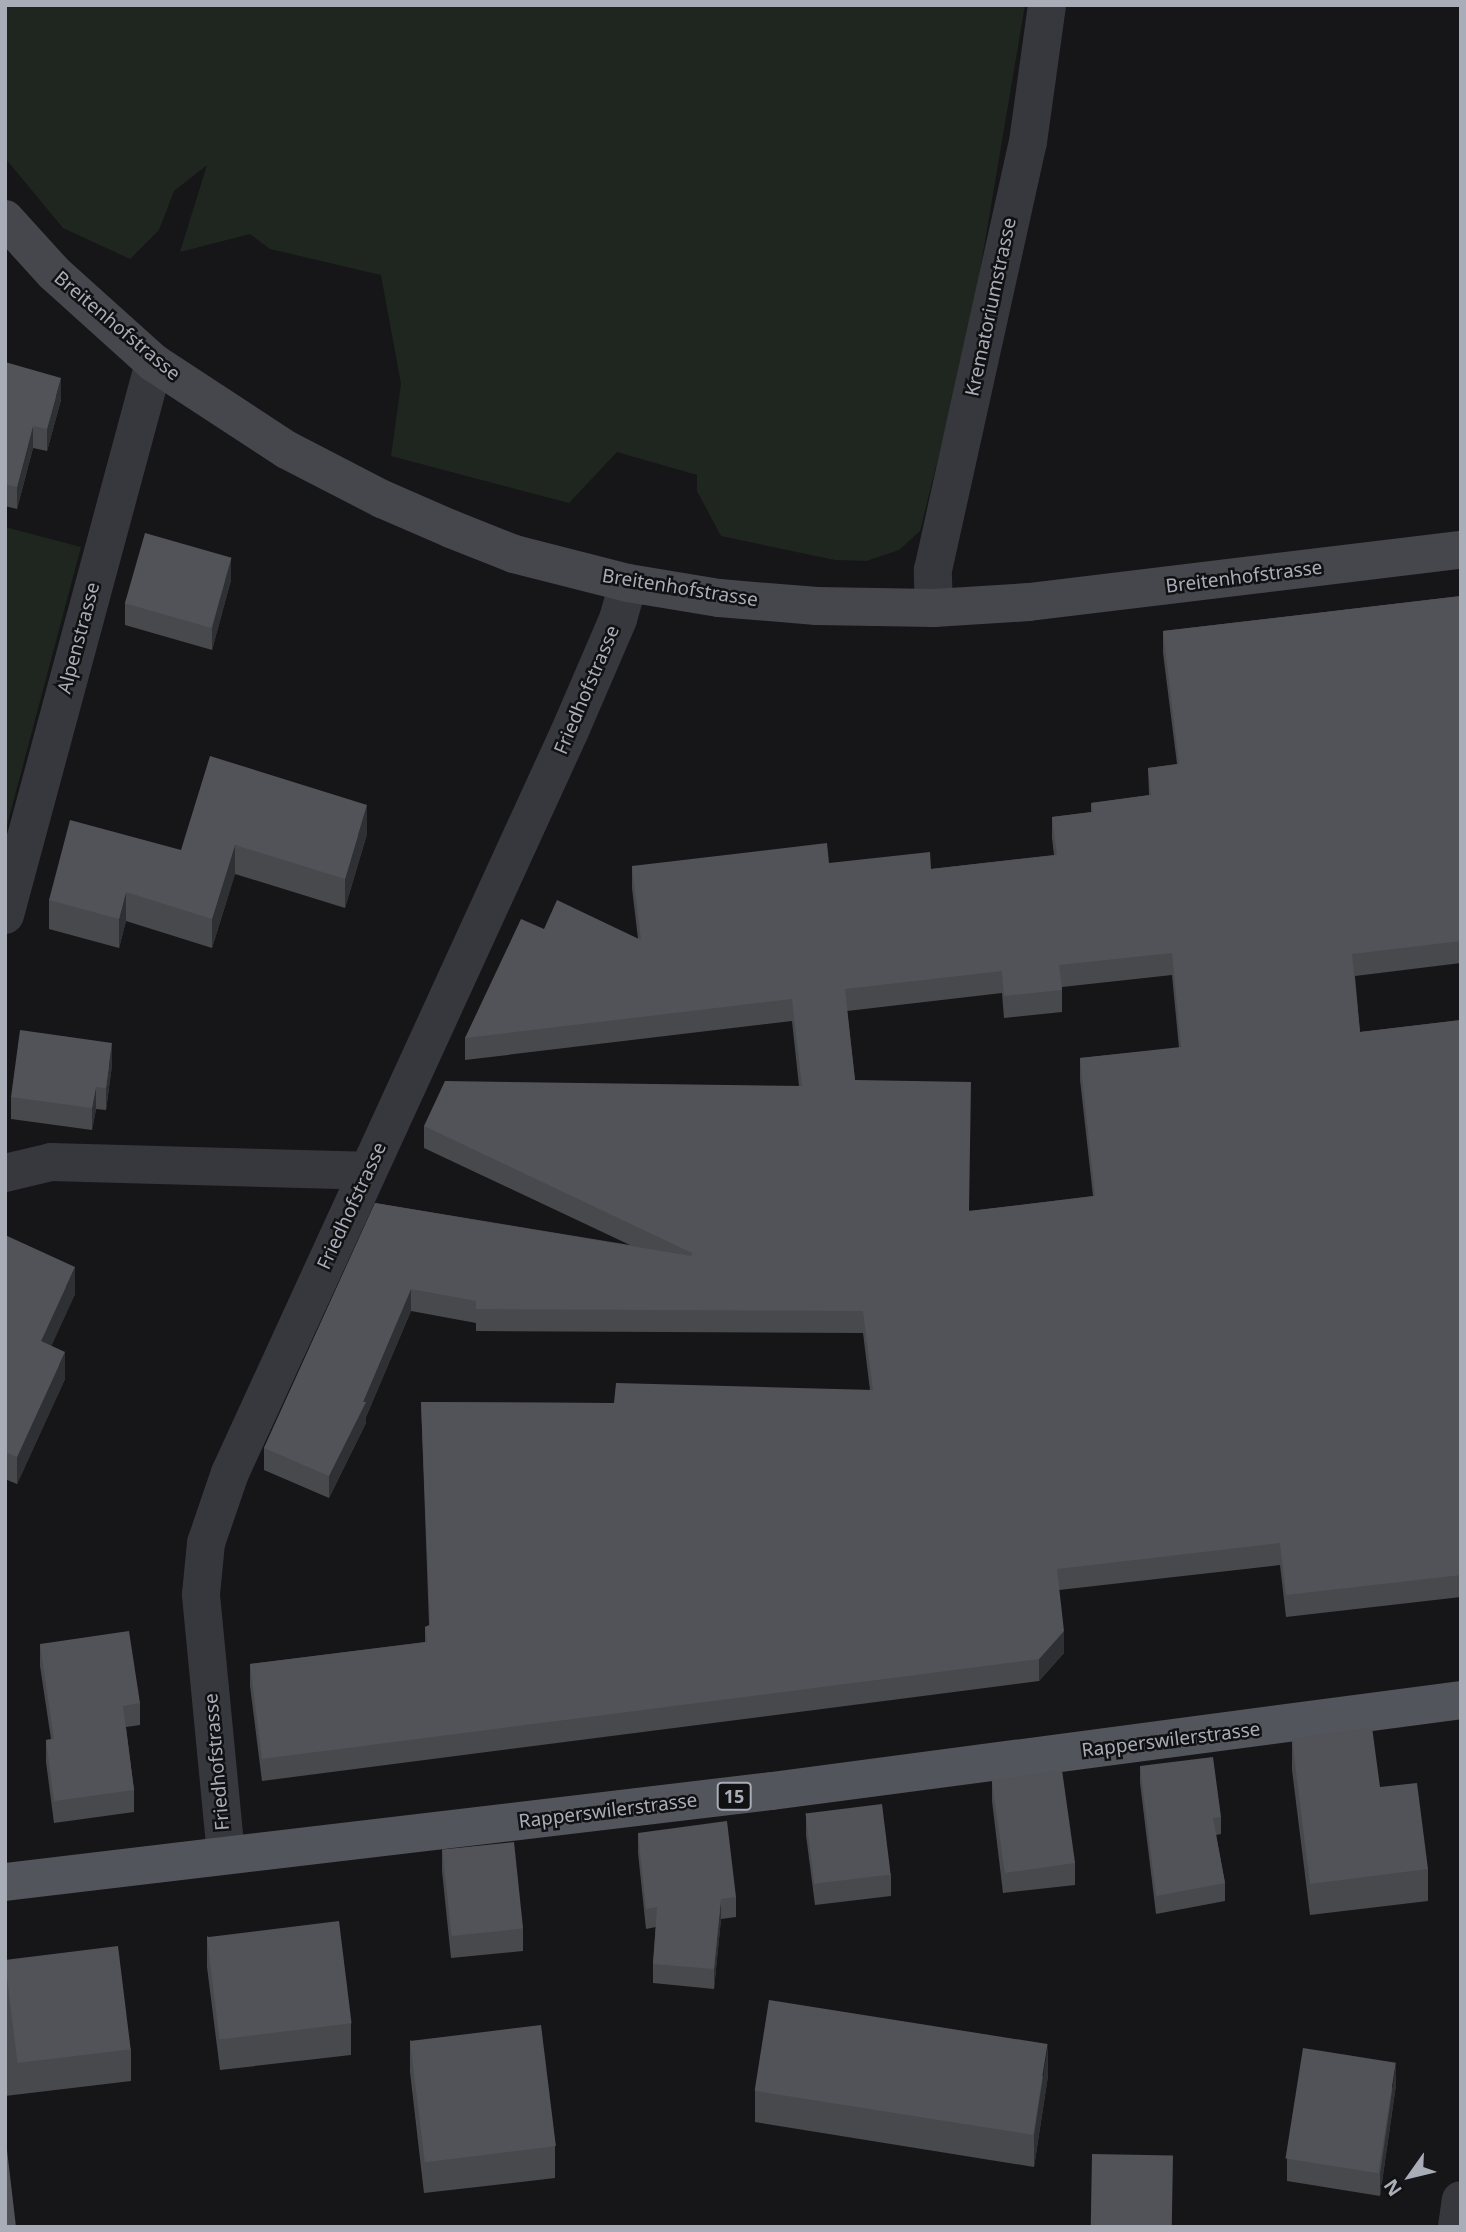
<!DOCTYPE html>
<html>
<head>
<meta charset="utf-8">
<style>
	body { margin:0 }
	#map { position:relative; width:1466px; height:2232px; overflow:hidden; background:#161618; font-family:"Noto Sans",sans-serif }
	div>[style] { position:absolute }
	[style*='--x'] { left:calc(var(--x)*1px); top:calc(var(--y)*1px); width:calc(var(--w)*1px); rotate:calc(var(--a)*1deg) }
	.green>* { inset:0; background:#1e261f }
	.street>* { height:38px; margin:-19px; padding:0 19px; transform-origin:19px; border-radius:19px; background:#37383d }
	.secondary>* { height:38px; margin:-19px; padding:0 19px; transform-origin:19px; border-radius:19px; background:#45474d }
	.primary>* { height:38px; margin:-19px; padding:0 19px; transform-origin:19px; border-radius:19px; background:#53555c }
	.wall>* { inset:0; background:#47494d }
	.shaded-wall>* { inset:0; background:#2f3033 }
	.building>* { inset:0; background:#525359; transform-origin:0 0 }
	span { translate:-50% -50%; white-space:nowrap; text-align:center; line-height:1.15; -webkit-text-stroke:5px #111113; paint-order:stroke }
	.shield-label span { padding:2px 5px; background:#111113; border:2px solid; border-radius:5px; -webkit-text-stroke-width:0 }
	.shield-label { font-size:18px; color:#a8adb8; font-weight:700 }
	.street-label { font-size:19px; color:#a8adb8 }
	.frame { position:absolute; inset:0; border:7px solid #a8adb8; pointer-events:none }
	.north { position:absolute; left:1375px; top:2141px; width:70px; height:70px; -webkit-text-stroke:5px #111113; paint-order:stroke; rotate:236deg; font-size:19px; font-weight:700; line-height:28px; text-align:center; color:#a8adb8 }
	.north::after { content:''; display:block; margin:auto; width:24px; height:32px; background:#a8adb8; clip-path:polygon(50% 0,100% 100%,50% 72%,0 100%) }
</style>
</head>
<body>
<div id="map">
	<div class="green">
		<div style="clip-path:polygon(5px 5px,1025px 5px,970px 330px,920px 531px,899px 550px,866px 561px,835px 560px,721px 536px,697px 491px,697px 475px,617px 452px,569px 503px,391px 456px,401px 384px,381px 275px,270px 249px,250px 234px,180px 252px,207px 165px,174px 191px,159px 230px,130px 259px,63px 228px,5px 158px)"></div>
		<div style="clip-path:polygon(5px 527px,81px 547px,5px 833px)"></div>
	</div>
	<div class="street">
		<div style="--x:934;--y:608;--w:38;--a:-92"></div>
		<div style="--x:933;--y:570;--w:438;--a:-77.5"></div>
		<div style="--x:1028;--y:142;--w:138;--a:-82.1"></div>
		<div style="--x:5;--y:915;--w:572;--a:-74.89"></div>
		<div style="--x:5;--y:1173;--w:47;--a:-13.4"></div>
		<div style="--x:51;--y:1162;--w:316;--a:1.6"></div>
		<div style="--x:226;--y:1855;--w:262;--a:-95.5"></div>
		<div style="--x:201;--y:1594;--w:51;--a:-84.4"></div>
		<div style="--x:206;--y:1543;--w:74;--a:-71.1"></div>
		<div style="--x:230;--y:1473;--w:814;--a:-65.39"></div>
		<div style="--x:569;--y:733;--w:124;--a:-66.7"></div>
		<div style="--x:618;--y:619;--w:37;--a:-74"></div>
		<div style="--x:1457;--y:2227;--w:27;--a:-82"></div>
	</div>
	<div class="secondary">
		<div style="--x:5;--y:219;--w:73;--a:47.8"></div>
		<div style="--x:54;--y:273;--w:135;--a:42"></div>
		<div style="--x:154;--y:363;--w:159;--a:33.2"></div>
		<div style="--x:287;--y:450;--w:107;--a:27.3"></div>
		<div style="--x:382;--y:499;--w:75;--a:23.5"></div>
		<div style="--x:451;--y:529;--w:68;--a:21.6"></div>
		<div style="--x:514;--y:554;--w:118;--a:14.3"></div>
		<div style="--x:628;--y:583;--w:92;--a:9.4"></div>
		<div style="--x:719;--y:598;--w:98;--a:4.7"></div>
		<div style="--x:817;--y:606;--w:117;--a:1"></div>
		<div style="--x:934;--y:608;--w:95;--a:-3.6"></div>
		<div style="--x:1029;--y:602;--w:435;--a:-6.9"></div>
	</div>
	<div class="primary">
		<div style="--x:5;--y:1882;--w:772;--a:-6.77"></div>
		<div style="--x:772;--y:1791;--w:695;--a:-7.52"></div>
	</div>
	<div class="wall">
		<div style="clip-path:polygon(5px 362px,61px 400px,47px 451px,33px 448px,17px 509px,5px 506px)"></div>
		<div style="clip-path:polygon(231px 580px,212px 650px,125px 625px,125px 603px)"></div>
		<div style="clip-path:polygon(evenodd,1461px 596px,1461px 963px,1355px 976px,1360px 1032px,1461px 1020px,1461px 1597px,1286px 1617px,1280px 1565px,1059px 1590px,1064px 1653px,1039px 1681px,262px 1781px,250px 1686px,250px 1664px,425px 1642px,425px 1627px,429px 1625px,421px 1402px,614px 1403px,870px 1390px,863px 1333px,476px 1331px,476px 1323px,411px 1311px,366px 1417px,366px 1423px,329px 1498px,264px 1470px,264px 1448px,375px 1203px,630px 1245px,424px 1148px,424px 1126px,799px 1086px,792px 1021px,465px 1060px,465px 1038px,544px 929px,638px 939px,632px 888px,632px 866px,829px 863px,931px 869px,1054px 855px,1052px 838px,1052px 817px,1091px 812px,1091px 803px,1149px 795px,1148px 768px,1177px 764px,1163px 653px,1163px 631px,1461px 596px,1172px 975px,1179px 1048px,1080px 1058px,1080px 1080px,1093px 1196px,970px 1211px,855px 1080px,847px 1011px,1002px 993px,1004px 1018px,1062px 1012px,1062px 987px,1172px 975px)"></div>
		<div style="clip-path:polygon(367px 834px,345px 908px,235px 874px,212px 948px,126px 921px,119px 948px,49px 929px,49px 900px,181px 850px)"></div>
		<div style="clip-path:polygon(112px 1065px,106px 1110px,96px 1109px,92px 1130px,11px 1119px,11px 1097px)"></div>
		<div style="clip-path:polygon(5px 1235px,75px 1294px,51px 1346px,65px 1379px,17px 1484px,5px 1479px)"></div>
		<div style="clip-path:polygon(40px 1644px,140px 1703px,140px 1725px,126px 1727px,134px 1790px,134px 1812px,54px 1823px,46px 1762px,46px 1740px,51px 1739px,40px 1666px)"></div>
		<div style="clip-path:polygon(1292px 1739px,1380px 1787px,1428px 1869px,1428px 1901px,1310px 1915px,1292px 1770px)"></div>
		<div style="clip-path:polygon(1140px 1766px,1221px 1817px,1221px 1834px,1216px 1835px,1225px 1883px,1225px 1901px,1156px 1914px,1140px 1783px)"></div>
		<div style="clip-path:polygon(992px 1779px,1075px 1863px,1075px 1885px,1003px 1893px,992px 1801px)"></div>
		<div style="clip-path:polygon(806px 1813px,891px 1874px,891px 1896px,815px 1905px,806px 1835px)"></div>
		<div style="clip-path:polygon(638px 1833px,736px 1897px,736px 1917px,721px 1919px,714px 1989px,653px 1983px,653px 1964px,656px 1927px,646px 1929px,638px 1853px)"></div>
		<div style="clip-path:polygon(442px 1849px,523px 1929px,523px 1951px,451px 1958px,442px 1871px)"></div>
		<div style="clip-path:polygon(207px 1936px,351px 2023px,351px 2055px,220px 2070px,207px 1967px)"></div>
		<div style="clip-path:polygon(5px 1960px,131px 2049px,131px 2081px,5px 2096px)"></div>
		<div style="clip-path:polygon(410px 2040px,555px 2146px,555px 2178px,424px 2193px,410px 2072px)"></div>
		<div style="clip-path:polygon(1048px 2076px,1034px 2167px,755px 2122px,755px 2091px)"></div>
		<div style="clip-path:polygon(1396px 2085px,1380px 2196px,1287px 2181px,1287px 2159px)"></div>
	</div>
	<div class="shaded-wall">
		<div style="clip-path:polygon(61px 378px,61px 400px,47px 451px,47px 429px)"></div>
		<div style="clip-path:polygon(33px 426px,33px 448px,17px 509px,17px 487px)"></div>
		<div style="clip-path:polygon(231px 558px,231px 580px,212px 650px,212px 628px)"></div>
		<div style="clip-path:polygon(367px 805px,367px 834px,345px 908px,345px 879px)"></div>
		<div style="clip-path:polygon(235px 845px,235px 874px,212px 948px,212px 919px)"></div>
		<div style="clip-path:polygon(126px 892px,126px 921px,119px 948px,119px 919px)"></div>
		<div style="clip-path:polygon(112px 1043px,112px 1065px,106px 1110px,106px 1088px)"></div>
		<div style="clip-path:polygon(96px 1087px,96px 1109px,92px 1130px,92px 1108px)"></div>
		<div style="clip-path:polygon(75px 1267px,75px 1294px,41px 1369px,41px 1341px)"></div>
		<div style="clip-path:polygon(411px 1289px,411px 1311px,366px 1417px,366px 1423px,329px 1498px,329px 1476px,363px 1402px)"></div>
		<div style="clip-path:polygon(65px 1352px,65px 1379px,17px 1484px,17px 1457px)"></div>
		<div style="clip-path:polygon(1064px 1631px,1064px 1653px,1039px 1681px,1039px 1659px)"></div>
		<div style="clip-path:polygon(721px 1899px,721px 1919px,714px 1989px,714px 1969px)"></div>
		<div style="clip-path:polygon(1048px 2044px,1048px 2076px,1034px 2167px,1034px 2135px)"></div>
		<div style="clip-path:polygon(1396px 2063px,1396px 2085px,1380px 2196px,1380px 2174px)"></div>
	</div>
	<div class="building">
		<div style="clip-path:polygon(5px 362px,61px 378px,47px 429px,33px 426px,17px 487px,5px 484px)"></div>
		<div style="left:145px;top:533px;width:90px;height:73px;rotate:16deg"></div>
		<div style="clip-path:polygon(evenodd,1461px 596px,1461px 941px,1352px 954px,1360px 1032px,1461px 1020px,1461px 1575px,1286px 1595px,1280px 1543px,1057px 1569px,1064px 1631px,1039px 1659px,262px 1759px,250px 1664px,427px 1642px,425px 1627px,430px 1625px,421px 1402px,614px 1403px,616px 1383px,873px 1390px,863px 1311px,476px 1309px,476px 1301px,411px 1289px,363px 1402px,366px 1402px,329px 1476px,264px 1448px,375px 1203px,691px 1256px,692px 1253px,424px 1126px,445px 1081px,802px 1086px,792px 999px,465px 1038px,521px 919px,544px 929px,557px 900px,641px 940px,632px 866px,827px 843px,829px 863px,930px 852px,931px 869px,1057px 855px,1052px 817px,1093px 812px,1091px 803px,1151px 795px,1148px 768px,1179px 764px,1163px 631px,1461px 596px,1172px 953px,1181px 1047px,1080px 1058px,1095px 1196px,969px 1211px,971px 1082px,855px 1080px,845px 989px,1002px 971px,1004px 996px,1062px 990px,1059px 965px,1172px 953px)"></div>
		<div style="clip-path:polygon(210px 756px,367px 805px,345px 879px,235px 845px,212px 919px,126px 892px,119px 919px,49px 900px,70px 820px,181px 850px)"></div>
		<div style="clip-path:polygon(20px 1030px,112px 1043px,106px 1088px,96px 1087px,92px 1108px,11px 1097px)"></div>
		<div style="clip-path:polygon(5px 1235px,75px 1267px,41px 1341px,65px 1352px,17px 1457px,5px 1452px)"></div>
		<div style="clip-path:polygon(129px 1631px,140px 1703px,123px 1706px,134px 1790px,54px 1801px,46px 1740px,54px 1739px,40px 1644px)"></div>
		<div style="clip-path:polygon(1372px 1727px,1380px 1787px,1417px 1783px,1428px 1869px,1310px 1884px,1292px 1739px)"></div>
		<div style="clip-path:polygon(1213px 1757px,1221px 1817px,1213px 1818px,1225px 1883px,1156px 1896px,1140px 1766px)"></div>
		<div style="left:1062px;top:1770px;width:94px;height:71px;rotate:82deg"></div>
		<div style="left:882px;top:1804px;width:71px;height:77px;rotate:83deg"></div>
		<div style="clip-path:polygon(727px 1821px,736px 1897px,721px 1899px,714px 1969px,653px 1964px,657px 1907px,646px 1909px,638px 1833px)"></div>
		<div style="left:514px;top:1842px;width:87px;height:72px;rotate:84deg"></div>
		<div style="left:339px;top:1921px;width:103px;height:133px;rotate:83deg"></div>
		<div style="left:118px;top:1946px;width:104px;height:114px;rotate:83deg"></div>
		<div style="left:769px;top:2000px;width:282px;height:92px;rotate:9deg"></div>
		<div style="left:541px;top:2025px;width:122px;height:132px;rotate:83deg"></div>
		<div style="left:1303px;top:2048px;width:94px;height:112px;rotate:9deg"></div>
		<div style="clip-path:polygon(5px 2133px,16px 2227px,5px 2227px)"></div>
		<div style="left:1092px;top:2154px;width:81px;height:73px;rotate:1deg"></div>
	</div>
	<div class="shield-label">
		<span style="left:734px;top:1796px">15</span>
	</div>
	<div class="street-label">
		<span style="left:991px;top:307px;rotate:-78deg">Krematoriumstrasse</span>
		<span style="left:117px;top:326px;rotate:40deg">Breitenhofstrasse</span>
		<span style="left:1244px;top:577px;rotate:-7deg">Breitenhofstrasse</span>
		<span style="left:680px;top:588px;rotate:9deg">Breitenhofstrasse</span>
		<span style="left:79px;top:638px;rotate:-75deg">Alpenstrasse</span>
		<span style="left:587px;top:690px;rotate:-67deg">Friedhofstrasse</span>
		<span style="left:352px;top:1206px;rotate:-65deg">Friedhofstrasse</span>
		<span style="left:1171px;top:1740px;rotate:-7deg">Rapperswilerstrasse</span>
		<span style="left:217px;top:1762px;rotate:-95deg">Friedhofstrasse</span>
		<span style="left:608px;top:1811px;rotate:-7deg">Rapperswilerstrasse</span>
	</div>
	<div class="frame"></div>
	<div class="north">N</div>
</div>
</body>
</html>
